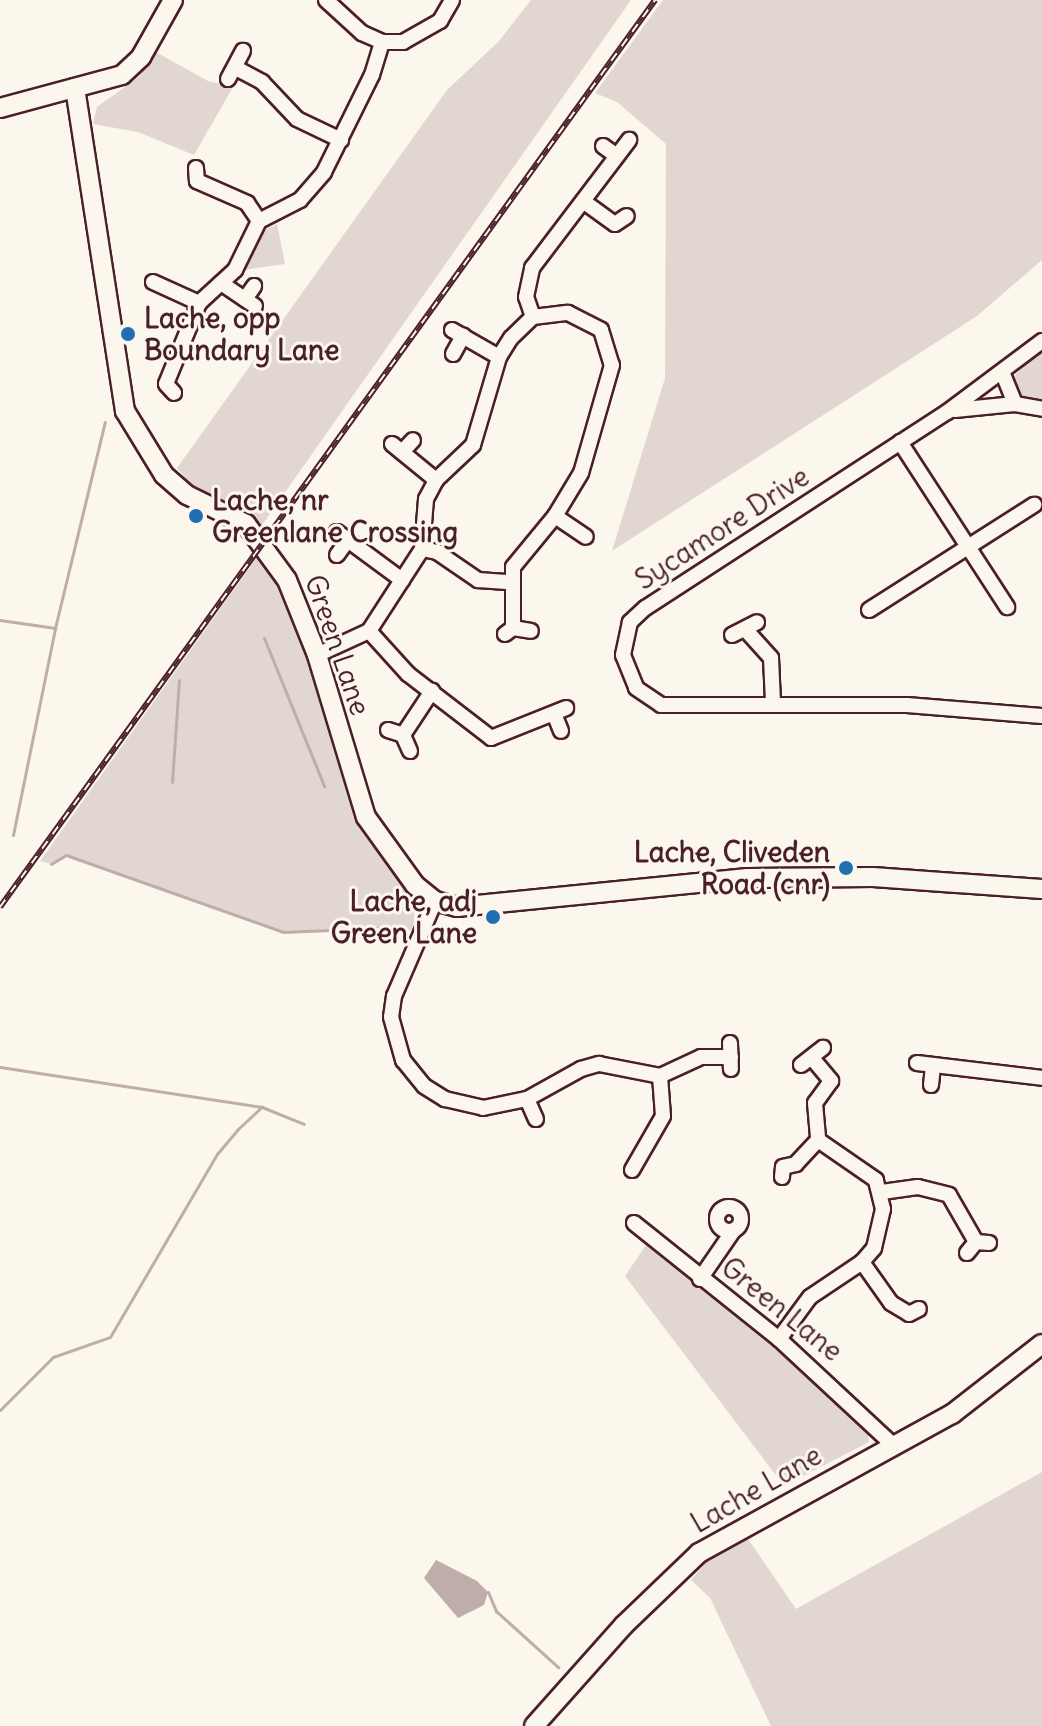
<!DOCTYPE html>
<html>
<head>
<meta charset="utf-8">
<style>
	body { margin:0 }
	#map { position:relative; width:1042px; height:1726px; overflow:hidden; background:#fbf7ec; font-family:Delius,sans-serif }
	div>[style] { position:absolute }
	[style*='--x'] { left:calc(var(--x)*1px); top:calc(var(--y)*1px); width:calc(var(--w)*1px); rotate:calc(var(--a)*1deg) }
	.green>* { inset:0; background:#e2d7d0 }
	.water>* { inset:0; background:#bfadaa }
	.stream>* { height:3px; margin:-1.5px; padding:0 1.5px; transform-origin:1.5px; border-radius:1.5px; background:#bfadaa }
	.roads { filter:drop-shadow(2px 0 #4a1f2b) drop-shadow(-2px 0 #4a1f2b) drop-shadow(0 2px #4a1f2b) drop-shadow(0 -2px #4a1f2b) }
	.minor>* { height:14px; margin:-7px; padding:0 7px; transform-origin:7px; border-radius:7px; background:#fbf7ec }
	.minor>.ring { margin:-7px; padding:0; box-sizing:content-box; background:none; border:14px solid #fbf7ec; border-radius:50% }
	.tertiary>* { height:18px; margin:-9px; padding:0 9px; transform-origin:9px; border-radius:9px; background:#fbf7ec }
	.rail>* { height:6px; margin-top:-3px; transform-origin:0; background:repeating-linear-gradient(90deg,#fbf7ec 0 9px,#4a1f2b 0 18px); box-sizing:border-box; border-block:2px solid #4a1f2b }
	.dots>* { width:22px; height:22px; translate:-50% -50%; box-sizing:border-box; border:4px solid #fbf7ec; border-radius:50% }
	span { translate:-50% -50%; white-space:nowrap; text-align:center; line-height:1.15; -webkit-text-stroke:6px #fbf7ec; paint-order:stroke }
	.poi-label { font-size:28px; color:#4a1f2b; font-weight:700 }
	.left { translate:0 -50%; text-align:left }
	.right { translate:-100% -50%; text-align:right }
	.street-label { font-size:28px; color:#4a1f2b }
</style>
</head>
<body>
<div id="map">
	<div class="green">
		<div style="clip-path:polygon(531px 0,631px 0,260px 528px,235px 507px,194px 488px,177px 468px,447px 90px,499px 41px)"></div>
		<div style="clip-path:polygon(663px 0,1042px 0,1042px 260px,977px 316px,612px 551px,665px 378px,666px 144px,617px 102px,595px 93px)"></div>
		<div style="clip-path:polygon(154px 51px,208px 81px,233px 87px,194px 155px,138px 132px,93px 124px,97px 107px,140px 76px)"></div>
		<div style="clip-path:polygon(277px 224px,285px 264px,243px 270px,264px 231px)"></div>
		<div style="clip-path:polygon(1042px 348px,1042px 404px,1025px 401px,1009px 381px)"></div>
		<div style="clip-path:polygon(262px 550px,308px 648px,351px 806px,414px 897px,414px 930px,283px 932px,66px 855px,51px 864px,40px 861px)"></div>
		<div style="clip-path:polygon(646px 1245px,816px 1382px,867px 1430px,869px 1442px,784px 1486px,625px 1276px)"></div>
		<div style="clip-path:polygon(1042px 1472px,1042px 1726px,771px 1726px,710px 1598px,691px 1580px,710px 1558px,746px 1536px,796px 1609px)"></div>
	</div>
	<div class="water">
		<div style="clip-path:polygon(436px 1560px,477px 1581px,488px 1592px,484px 1605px,458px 1618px,424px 1578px)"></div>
	</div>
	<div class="stream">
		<div style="--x:0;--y:620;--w:56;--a:8.3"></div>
		<div style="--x:264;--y:638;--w:160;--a:67.9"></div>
		<div style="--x:172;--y:782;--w:102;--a:-86.1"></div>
		<div style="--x:13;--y:835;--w:211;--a:-78.5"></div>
		<div style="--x:55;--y:628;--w:212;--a:-76.4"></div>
		<div style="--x:51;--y:864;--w:17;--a:-31"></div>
		<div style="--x:66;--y:855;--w:230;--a:19.5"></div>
		<div style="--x:283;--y:932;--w:118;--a:-2.4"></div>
		<div style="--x:0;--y:1067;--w:265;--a:8.7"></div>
		<div style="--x:0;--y:1410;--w:75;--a:-45"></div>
		<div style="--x:53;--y:1357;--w:60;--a:-19.3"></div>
		<div style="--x:110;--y:1337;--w:212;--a:-59.7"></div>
		<div style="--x:217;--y:1154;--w:33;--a:-50"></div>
		<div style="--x:238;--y:1129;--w:33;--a:-43"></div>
		<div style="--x:262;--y:1107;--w:45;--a:22"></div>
		<div style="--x:488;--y:1592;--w:21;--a:67"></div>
		<div style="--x:496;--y:1611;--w:84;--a:42.1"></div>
	</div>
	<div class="roads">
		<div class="minor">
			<div style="--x:326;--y:0;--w:49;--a:42.5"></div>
			<div style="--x:362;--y:33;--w:22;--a:24"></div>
			<div style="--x:382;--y:42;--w:21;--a:0"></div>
			<div style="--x:403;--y:42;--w:43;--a:-29.6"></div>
			<div style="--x:440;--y:21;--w:24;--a:-60"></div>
			<div style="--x:236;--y:68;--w:30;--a:28"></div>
			<div style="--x:262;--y:82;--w:51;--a:46.6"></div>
			<div style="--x:297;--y:119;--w:49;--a:25.5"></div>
			<div style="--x:228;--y:79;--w:32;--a:-62"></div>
			<div style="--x:603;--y:146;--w:17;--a:36"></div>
			<div style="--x:196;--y:168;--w:13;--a:86"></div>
			<div style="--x:197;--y:181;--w:55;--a:23.7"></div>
			<div style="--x:247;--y:203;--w:22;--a:56"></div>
			<div style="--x:583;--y:201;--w:39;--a:36"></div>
			<div style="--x:615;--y:224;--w:14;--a:-34"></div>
			<div style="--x:153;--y:282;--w:51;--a:24.5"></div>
			<div style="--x:199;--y:303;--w:87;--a:112.2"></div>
			<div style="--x:166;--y:384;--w:12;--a:48"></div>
			<div style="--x:221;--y:283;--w:41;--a:34.1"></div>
			<div style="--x:245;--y:299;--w:16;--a:-55"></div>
			<div style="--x:199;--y:303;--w:49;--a:-42.5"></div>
			<div style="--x:235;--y:270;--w:55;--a:-63.9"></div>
			<div style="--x:259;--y:221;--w:46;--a:-27.1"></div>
			<div style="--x:300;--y:200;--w:37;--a:-49"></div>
			<div style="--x:324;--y:172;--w:108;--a:-63.7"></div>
			<div style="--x:372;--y:75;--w:34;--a:-73"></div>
			<div style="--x:533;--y:317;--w:21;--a:-109"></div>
			<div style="--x:526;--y:297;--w:30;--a:-78"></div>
			<div style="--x:532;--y:268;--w:161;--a:-52.8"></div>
			<div style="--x:452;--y:330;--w:54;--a:29.9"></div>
			<div style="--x:1042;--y:341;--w:119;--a:143.2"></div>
			<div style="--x:947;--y:412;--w:360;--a:147"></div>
			<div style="--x:645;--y:608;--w:21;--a:137"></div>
			<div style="--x:630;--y:622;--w:34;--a:102"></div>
			<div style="--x:623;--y:655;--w:35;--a:68"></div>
			<div style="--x:636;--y:688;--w:30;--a:34"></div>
			<div style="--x:661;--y:705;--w:246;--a:0"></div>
			<div style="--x:907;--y:705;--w:135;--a:4.7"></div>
			<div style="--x:453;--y:354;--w:21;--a:-61"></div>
			<div style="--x:1003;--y:374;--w:32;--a:68"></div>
			<div style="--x:955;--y:410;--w:60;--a:-5.7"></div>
			<div style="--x:1015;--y:404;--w:27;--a:10"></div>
			<div style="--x:900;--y:442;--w:197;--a:57"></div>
			<div style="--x:392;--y:444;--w:57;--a:39.3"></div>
			<div style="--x:402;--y:452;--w:16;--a:-47"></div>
			<div style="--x:555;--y:516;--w:37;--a:34"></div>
			<div style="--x:337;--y:532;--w:81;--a:36.4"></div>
			<div style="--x:422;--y:549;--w:15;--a:11"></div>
			<div style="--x:437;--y:552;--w:50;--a:34.3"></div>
			<div style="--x:478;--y:580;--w:32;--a:4"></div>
			<div style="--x:337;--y:555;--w:17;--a:-54"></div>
			<div style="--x:869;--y:610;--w:196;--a:-32.5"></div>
			<div style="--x:745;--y:629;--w:39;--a:48"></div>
			<div style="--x:771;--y:658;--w:44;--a:87.4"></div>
			<div style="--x:369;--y:631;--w:58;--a:47.8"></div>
			<div style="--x:408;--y:674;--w:105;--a:37.6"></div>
			<div style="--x:491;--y:738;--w:81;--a:-21.8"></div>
			<div style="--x:505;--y:634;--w:10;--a:-37"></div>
			<div style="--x:513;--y:628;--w:18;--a:9"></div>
			<div style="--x:732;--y:635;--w:28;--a:-27"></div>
			<div style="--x:317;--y:655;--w:57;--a:-24.8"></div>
			<div style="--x:369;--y:631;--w:98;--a:-57.1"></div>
			<div style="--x:422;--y:549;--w:50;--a:-85.4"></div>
			<div style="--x:426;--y:499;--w:21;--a:-62"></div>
			<div style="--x:436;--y:480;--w:51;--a:-43.4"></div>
			<div style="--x:473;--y:445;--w:92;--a:-73.5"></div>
			<div style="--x:499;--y:357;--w:22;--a:-58"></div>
			<div style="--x:511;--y:338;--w:30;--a:-44"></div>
			<div style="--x:533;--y:317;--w:35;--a:-7"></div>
			<div style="--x:568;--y:313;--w:37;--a:27"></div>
			<div style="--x:601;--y:330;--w:37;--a:73"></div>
			<div style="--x:612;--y:365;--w:112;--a:106"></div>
			<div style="--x:581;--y:473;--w:50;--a:121.2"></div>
			<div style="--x:555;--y:516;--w:66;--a:129.5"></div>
			<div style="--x:513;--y:567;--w:61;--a:90"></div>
			<div style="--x:555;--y:716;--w:16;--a:68"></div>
			<div style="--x:388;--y:730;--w:16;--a:18"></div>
			<div style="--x:410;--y:751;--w:17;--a:-114"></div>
			<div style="--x:403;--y:735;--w:53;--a:-56.6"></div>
			<div style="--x:435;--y:901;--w:103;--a:113.3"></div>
			<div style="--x:394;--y:996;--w:21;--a:98"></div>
			<div style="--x:391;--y:1017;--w:45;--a:74.4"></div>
			<div style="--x:403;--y:1060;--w:33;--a:51"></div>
			<div style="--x:424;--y:1086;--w:25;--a:32"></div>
			<div style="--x:445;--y:1099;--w:39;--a:13"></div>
			<div style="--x:483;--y:1108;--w:45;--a:-11.6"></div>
			<div style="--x:527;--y:1099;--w:62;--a:-29.1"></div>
			<div style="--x:581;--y:1069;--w:19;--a:-16"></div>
			<div style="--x:599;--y:1064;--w:62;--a:11.1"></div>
			<div style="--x:660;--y:1076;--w:45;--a:-24.9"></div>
			<div style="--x:701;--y:1057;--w:30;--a:0"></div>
			<div style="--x:730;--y:1043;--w:26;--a:88"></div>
			<div style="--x:812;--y:1058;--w:30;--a:50"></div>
			<div style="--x:831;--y:1081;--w:27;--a:126"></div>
			<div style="--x:815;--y:1103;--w:37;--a:85"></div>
			<div style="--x:917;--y:1063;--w:126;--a:6.8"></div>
			<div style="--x:801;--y:1065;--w:28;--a:-38"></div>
			<div style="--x:931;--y:1085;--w:20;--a:-84"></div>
			<div style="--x:527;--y:1099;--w:22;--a:66"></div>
			<div style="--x:632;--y:1170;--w:62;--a:-60.1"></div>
			<div style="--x:663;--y:1116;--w:40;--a:-94.3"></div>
			<div style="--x:882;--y:1192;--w:36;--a:-8"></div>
			<div style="--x:918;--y:1187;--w:32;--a:14"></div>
			<div style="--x:949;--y:1195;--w:54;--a:60.1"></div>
			<div class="ring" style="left:717px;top:1207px;width:10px;height:10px"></div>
			<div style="--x:634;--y:1223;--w:186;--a:38.7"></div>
			<div style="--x:779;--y:1339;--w:154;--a:42.9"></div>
			<div style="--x:967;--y:1253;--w:14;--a:-51"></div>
			<div style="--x:976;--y:1242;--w:13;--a:4"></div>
			<div style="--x:862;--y:1262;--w:50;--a:54.7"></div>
			<div style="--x:891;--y:1303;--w:21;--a:31"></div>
			<div style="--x:909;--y:1314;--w:11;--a:-27"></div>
			<div style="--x:700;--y:1279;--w:58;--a:-55.5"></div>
			<div style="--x:779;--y:1339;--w:52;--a:-53.6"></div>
			<div style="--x:810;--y:1297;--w:63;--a:-33.9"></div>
			<div style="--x:862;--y:1262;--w:18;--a:-49"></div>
			<div style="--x:874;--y:1248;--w:40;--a:-77"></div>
			<div style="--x:883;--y:1209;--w:30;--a:-104"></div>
			<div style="--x:876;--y:1180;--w:70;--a:-145.4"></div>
			<div style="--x:818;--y:1140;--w:33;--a:133"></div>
			<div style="--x:796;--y:1164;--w:13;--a:167"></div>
			<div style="--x:783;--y:1167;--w:10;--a:96"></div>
		</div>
		<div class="tertiary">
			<div style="--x:75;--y:88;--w:327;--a:81.2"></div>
			<div style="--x:125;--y:411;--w:75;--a:58.6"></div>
			<div style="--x:164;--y:475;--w:30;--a:41"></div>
			<div style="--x:187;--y:495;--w:66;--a:26.2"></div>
			<div style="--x:246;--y:524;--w:69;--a:53.8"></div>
			<div style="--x:287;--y:580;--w:81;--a:68.2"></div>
			<div style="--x:317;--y:655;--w:169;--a:73.2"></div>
			<div style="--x:366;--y:817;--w:84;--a:54.2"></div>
			<div style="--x:415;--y:885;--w:26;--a:39"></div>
			<div style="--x:435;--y:901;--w:23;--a:15"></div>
			<div style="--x:457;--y:907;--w:292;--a:-5.7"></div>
			<div style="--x:748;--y:878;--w:125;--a:-0.5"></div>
			<div style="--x:873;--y:877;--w:169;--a:4.1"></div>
			<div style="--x:0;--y:108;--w:126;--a:-15.1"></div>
			<div style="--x:122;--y:75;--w:26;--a:-43"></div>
			<div style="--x:141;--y:57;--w:65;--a:-60.7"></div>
			<div style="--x:534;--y:1726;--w:135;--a:-48.3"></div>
			<div style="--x:624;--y:1625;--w:104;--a:-43.8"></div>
			<div style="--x:699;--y:1553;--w:289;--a:-28.8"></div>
			<div style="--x:952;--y:1414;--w:114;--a:-37.9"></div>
		</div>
	</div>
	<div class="rail">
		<div style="--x:0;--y:907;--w:1119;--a:-54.16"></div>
	</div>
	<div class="dots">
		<div style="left:128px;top:334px;background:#1f6fb2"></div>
		<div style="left:196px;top:516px;background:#1f6fb2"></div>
		<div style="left:846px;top:868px;background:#1f6fb2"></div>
		<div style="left:493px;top:917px;background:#1f6fb2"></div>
	</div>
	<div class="poi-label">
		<span class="left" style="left:144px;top:334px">Lache, opp<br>Boundary Lane</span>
		<span class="left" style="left:212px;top:516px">Lache, nr<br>Greenlane Crossing</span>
		<span class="right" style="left:830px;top:868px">Lache, Cliveden<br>Road (cnr)</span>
		<span class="right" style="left:477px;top:917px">Lache, adj<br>Green Lane</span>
	</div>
	<div class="street-label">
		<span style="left:722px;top:528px;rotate:-33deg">Sycamore Drive</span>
		<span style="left:338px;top:645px;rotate:71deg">Green Lane</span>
		<span style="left:782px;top:1309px;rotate:39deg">Green Lane</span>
		<span style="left:756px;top:1489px;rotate:-30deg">Lache Lane</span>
	</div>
</div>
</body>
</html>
